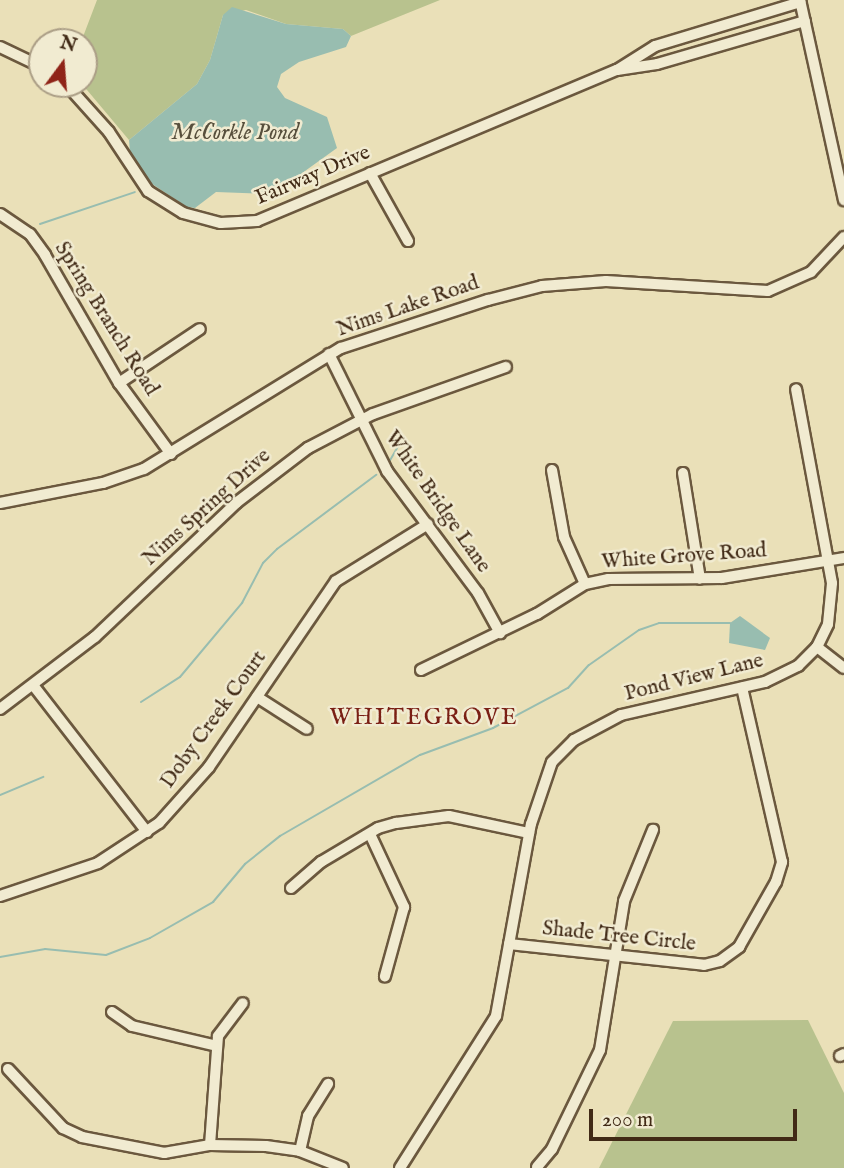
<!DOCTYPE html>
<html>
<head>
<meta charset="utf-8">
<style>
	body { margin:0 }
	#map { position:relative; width:844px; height:1168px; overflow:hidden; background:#eae0b8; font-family:"IM FELL English",serif }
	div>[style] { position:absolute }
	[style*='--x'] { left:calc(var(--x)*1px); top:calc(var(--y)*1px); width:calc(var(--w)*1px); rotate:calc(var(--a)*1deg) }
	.green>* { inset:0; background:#b8c28e }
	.water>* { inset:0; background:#98bdb0 }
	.stream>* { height:2px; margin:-1px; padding:0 1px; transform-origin:1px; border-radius:1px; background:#98bdb0 }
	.roads { filter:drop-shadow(2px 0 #6b583e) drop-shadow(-2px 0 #6b583e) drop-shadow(0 2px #6b583e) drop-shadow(0 -2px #6b583e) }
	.minor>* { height:10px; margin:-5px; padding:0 5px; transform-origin:5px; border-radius:5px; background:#f1ebd1 }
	span { translate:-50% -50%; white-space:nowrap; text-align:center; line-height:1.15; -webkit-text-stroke:5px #f1ebd1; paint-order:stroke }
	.street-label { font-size:21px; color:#412a16 }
	.water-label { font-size:23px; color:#574f3c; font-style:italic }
	.neighbourhood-label { font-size:23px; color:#7a1f14; letter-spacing:2px }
	.north { position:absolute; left:28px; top:28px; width:70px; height:70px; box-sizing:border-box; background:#f1ebd1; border:2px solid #ab9e86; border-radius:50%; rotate:16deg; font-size:19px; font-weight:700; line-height:28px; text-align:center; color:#412a16 }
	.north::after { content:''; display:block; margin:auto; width:24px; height:32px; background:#8f2418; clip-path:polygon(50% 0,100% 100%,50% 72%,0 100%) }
	.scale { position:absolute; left:589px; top:1109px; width:208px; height:32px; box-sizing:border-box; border:4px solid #412a16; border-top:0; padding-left:9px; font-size:21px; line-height:24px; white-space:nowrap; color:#412a16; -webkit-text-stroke:5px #f1ebd1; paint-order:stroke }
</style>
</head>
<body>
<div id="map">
	<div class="green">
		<div style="clip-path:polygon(97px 0,529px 0,440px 0,351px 36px,343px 29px,286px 24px,246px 10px,223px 15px,210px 60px,197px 84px,129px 140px,82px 84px,81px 42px)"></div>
		<div style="clip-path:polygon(808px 1020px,844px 1093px,844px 1168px,599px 1168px,673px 1021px)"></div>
	</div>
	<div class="water">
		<div style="clip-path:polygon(232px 7px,286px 24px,343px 29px,351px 36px,346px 47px,299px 62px,281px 74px,277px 87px,285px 98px,327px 117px,337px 148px,273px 194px,216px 192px,195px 208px,187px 207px,149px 182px,130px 152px,129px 140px,197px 84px,210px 60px,223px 15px)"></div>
		<div style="clip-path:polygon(740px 616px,770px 638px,765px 650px,729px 643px,730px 623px)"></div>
	</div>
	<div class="stream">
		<div style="--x:40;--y:224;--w:100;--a:-18.6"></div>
		<div style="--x:389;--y:462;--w:24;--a:-60"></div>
		<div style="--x:141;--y:702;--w:46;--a:-32.7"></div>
		<div style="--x:180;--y:677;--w:97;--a:-50"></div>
		<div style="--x:242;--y:603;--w:45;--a:-62.3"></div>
		<div style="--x:263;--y:563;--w:20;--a:-45"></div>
		<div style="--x:277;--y:549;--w:124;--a:-36.8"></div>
		<div style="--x:0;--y:795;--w:47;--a:-22.7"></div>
		<div style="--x:0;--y:957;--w:46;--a:-10.1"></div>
		<div style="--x:45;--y:949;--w:61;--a:5.6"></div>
		<div style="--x:106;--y:955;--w:47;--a:-21.1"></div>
		<div style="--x:150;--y:938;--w:73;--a:-29.7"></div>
		<div style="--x:213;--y:902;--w:50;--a:-49.9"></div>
		<div style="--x:245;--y:864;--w:45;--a:-38.7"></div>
		<div style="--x:280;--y:836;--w:162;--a:-30.1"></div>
		<div style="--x:420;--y:755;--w:78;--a:-20.3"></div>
		<div style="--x:493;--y:728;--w:85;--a:-28.1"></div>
		<div style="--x:568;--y:688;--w:31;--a:-48"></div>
		<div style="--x:589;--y:665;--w:61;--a:-35"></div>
		<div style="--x:639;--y:630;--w:21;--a:-19"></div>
		<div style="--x:659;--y:623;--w:71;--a:0"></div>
	</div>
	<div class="roads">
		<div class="minor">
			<div style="--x:800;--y:0;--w:205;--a:77.6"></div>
			<div style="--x:0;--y:47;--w:47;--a:25.5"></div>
			<div style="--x:617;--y:70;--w:40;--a:-8.5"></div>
			<div style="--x:657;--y:64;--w:154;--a:-16.2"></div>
			<div style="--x:66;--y:84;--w:64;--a:48.1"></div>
			<div style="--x:109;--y:132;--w:71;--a:56.5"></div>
			<div style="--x:148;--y:191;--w:41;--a:32.2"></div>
			<div style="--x:183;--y:213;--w:39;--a:15"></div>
			<div style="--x:221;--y:223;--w:36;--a:-3"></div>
			<div style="--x:257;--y:221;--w:390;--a:-22.8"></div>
			<div style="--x:617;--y:70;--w:45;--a:-32.3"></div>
			<div style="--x:655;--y:46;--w:152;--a:-16.8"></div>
			<div style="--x:370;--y:173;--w:78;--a:60.8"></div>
			<div style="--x:0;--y:214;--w:36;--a:34"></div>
			<div style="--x:30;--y:234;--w:26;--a:54"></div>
			<div style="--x:45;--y:255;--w:148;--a:60"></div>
			<div style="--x:119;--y:383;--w:88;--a:53.8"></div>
			<div style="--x:329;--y:354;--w:131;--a:63.6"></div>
			<div style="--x:387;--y:471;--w:152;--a:53.3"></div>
			<div style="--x:478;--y:593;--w:46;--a:61.2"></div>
			<div style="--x:119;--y:383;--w:97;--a:-33.7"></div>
			<div style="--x:552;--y:470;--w:68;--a:79.8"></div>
			<div style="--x:564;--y:537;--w:51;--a:65.9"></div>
			<div style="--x:683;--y:473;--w:107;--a:80.9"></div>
			<div style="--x:0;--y:503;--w:105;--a:-11"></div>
			<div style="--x:103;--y:483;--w:43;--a:-18.9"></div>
			<div style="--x:144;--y:469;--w:231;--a:-31.6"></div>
			<div style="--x:341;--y:348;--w:155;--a:-18.1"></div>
			<div style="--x:488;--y:300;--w:56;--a:-14.5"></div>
			<div style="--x:542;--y:286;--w:64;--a:-4.5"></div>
			<div style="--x:606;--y:281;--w:162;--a:3.5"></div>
			<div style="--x:768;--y:291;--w:47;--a:-23.8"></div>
			<div style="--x:811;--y:272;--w:48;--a:-46.7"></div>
			<div style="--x:817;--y:647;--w:34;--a:38"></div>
			<div style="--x:421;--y:670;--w:129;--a:-25.8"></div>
			<div style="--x:537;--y:614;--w:57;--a:-32"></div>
			<div style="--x:585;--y:584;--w:24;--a:-12"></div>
			<div style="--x:608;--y:579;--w:114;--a:-0.5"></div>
			<div style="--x:722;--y:578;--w:124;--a:-9.3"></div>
			<div style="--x:33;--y:685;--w:186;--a:52.2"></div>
			<div style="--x:257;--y:697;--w:59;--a:32.6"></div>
			<div style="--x:0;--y:709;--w:119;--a:-37.2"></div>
			<div style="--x:95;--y:637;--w:195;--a:-43.5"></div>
			<div style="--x:236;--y:503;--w:91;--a:-37.4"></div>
			<div style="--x:308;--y:448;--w:73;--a:-27.6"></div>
			<div style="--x:373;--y:414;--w:141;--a:-19.5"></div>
			<div style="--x:370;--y:834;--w:81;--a:65"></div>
			<div style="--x:404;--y:907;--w:72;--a:105.4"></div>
			<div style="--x:291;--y:888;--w:40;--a:-41"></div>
			<div style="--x:321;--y:862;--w:66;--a:-30.8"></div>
			<div style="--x:378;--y:828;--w:19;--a:-16"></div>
			<div style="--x:396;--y:823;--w:53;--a:-7.5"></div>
			<div style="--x:449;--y:816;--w:82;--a:12"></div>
			<div style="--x:0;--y:896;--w:103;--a:-18.6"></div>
			<div style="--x:98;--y:863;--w:73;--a:-33.3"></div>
			<div style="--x:159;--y:823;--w:75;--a:-48.2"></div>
			<div style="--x:209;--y:767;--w:225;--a:-55.7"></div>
			<div style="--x:336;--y:581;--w:108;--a:-31.8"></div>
			<div style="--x:509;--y:944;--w:196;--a:6.1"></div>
			<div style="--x:704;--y:965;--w:16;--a:-14"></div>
			<div style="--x:720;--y:961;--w:24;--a:-36"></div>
			<div style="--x:739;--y:947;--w:75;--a:-60.4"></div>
			<div style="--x:776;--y:882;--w:21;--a:-73"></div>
			<div style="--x:782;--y:862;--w:179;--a:-102.9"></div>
			<div style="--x:112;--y:1012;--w:24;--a:35"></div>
			<div style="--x:132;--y:1026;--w:87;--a:13.2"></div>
			<div style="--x:840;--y:1056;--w:4;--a:-27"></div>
			<div style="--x:8;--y:1069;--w:81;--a:47"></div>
			<div style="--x:63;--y:1128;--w:21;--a:25"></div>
			<div style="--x:82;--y:1137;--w:84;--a:11"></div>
			<div style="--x:164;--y:1153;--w:47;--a:-9.9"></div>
			<div style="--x:210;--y:1145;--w:56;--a:1"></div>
			<div style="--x:266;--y:1146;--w:34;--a:8"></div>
			<div style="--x:300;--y:1151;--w:46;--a:21.6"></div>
			<div style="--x:210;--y:1145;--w:109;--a:-85.8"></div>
			<div style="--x:218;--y:1036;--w:41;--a:-52.9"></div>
			<div style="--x:300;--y:1151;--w:36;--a:-77"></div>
			<div style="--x:308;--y:1116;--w:38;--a:-58"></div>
			<div style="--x:537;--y:1167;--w:23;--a:-50"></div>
			<div style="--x:552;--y:1149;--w:110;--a:-64.1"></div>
			<div style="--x:600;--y:1050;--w:151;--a:-80.8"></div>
			<div style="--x:624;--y:901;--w:77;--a:-67.8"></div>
			<div style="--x:400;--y:1168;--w:180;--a:-57.7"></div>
			<div style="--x:496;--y:1016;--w:195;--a:-79.7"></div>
			<div style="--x:531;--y:824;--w:65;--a:-71.3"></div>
			<div style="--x:552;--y:762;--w:31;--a:-45"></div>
			<div style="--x:574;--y:740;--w:53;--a:-28"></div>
			<div style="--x:621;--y:715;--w:148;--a:-12.9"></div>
			<div style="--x:765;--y:682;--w:37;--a:-26"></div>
			<div style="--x:798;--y:666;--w:27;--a:-45"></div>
			<div style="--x:817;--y:647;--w:25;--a:-64"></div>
			<div style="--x:828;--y:624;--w:41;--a:-84.4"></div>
			<div style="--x:832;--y:583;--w:197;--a:-100.5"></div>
		</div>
	</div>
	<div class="street-label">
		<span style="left:313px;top:176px;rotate:-23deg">Fairway Drive</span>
		<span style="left:408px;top:307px;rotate:-19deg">Nims Lake Road</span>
		<span style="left:106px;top:319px;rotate:58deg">Spring Branch Road</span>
		<span style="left:437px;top:502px;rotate:55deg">White Bridge Lane</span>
		<span style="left:207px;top:508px;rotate:-42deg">Nims Spring Drive</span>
		<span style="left:684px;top:557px;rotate:-4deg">White Grove Road</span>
		<span style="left:694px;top:678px;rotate:-14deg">Pond View Lane</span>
		<span style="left:214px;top:720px;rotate:-54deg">Doby Creek Court</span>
		<span style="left:619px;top:937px;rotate:6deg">Shade Tree Circle</span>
	</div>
	<div class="water-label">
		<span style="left:235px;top:133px">McCorkle Pond</span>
	</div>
	<div class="neighbourhood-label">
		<span style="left:424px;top:718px">WHITEGROVE</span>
	</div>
	<div class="north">N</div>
	<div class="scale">200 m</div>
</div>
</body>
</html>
